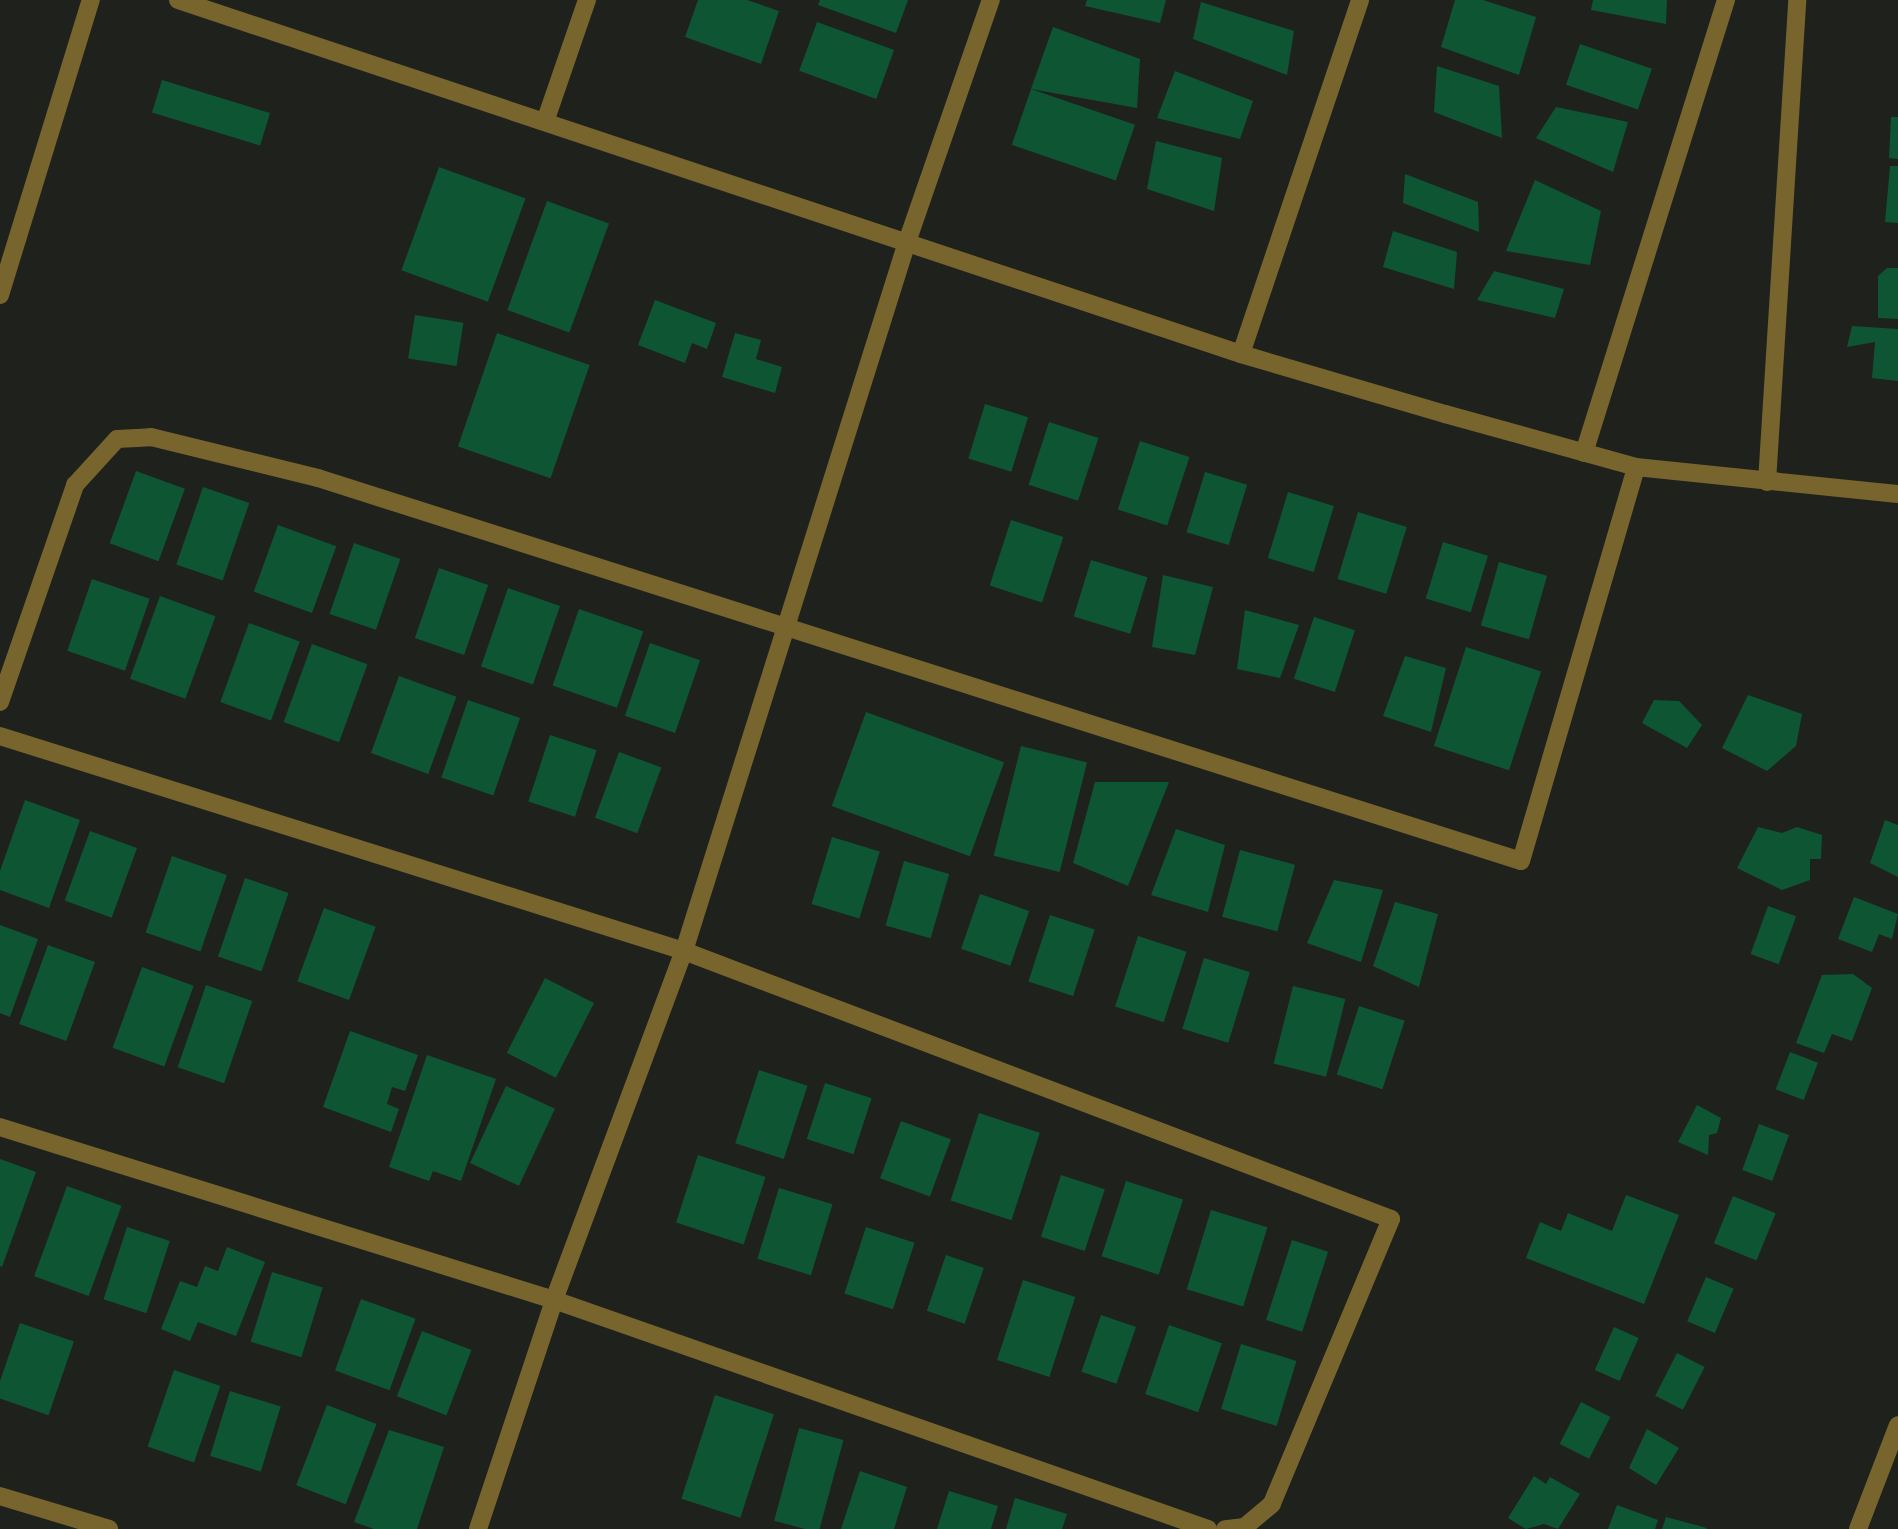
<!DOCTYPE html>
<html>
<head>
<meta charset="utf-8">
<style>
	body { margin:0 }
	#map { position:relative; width:1898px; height:1529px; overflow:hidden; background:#1f211c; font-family:"Public Sans",sans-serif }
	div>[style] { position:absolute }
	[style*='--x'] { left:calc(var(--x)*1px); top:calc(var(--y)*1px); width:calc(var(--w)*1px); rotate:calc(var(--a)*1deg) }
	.building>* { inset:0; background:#0e5633; transform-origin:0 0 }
	.minor>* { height:18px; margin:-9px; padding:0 9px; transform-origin:9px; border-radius:9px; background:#78652d }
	span { translate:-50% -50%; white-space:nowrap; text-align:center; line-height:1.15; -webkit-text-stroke:6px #161713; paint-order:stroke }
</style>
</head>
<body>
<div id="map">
	<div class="building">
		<div style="clip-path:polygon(698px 0,747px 0,779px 11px,761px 64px,685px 37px)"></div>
		<div style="clip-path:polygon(820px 0,908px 0,896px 33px,818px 5px)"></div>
		<div style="clip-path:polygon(1087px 0,1166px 0,1160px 23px,1085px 6px)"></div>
		<div style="clip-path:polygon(1455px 0,1483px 0,1536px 17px,1519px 75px,1441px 47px)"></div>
		<div style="clip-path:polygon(1593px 0,1667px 0,1666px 24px,1591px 10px)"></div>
		<div style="clip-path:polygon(1201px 2px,1294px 31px,1287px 75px,1193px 39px)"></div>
		<div style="left:817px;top:22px;width:82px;height:52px;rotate:20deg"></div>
		<div style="clip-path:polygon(1053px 27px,1140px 59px,1137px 108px,1031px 89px)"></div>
		<div style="left:1580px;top:44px;width:76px;height:43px;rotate:19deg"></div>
		<div style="clip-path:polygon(1437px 66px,1499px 86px,1502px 138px,1434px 112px)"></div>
		<div style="clip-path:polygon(1175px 71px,1253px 101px,1240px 139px,1157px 118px)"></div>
		<div style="left:162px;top:80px;width:113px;height:34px;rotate:17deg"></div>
		<div style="left:1031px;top:89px;width:110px;height:59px;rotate:19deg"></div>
		<div style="clip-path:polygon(1556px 107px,1628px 122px,1613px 172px,1536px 138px)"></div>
		<div style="clip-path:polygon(1891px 117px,1898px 117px,1898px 159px,1889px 158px)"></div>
		<div style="clip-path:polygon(1156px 141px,1222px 158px,1214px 211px,1147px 189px)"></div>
		<div style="clip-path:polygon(1890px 166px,1898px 166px,1898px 223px,1885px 222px)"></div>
		<div style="left:439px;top:167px;width:92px;height:110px;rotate:20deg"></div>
		<div style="clip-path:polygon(1405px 174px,1478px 202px,1479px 232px,1403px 203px)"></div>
		<div style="clip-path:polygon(1535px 180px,1601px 211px,1590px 265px,1506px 251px)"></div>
		<div style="left:547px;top:201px;width:66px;height:116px;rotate:20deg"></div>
		<div style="clip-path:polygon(1393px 231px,1457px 252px,1454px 289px,1383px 267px)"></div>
		<div style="clip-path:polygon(1887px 268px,1898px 268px,1898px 319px,1878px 318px,1878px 276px)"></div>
		<div style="clip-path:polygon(1494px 271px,1564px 289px,1555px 318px,1477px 300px)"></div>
		<div style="clip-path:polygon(655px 300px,716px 323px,707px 349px,692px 343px,685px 363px,638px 345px)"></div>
		<div style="left:415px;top:315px;width:49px;height:44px;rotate:9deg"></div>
		<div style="clip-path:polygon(1852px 326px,1898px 329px,1898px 381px,1872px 378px,1875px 342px,1847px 347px)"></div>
		<div style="left:497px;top:333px;width:98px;height:120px;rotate:19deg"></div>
		<div style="clip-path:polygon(735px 333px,761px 340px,756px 359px,782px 367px,775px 393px,722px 377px)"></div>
		<div style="left:985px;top:404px;width:45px;height:57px;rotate:17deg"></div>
		<div style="left:1049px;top:422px;width:52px;height:66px;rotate:18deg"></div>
		<div style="left:1140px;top:441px;width:52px;height:72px;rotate:18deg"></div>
		<div style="left:136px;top:471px;width:52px;height:77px;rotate:20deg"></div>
		<div style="left:1205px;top:472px;width:44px;height:63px;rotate:17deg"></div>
		<div style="left:203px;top:487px;width:49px;height:82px;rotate:19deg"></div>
		<div style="left:1288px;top:492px;width:48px;height:69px;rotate:17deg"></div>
		<div style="left:1358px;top:512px;width:51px;height:70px;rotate:17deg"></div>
		<div style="left:1011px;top:520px;width:55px;height:69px;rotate:18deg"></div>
		<div style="left:278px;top:525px;width:62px;height:71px;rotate:20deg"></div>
		<div style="left:1443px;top:542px;width:47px;height:59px;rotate:17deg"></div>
		<div style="left:354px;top:543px;width:49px;height:75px;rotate:19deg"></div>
		<div style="left:1091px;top:560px;width:59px;height:59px;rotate:17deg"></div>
		<div style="left:1499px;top:562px;width:50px;height:66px;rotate:16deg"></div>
		<div style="left:439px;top:568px;width:52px;height:74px;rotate:19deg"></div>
		<div style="clip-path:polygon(1163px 575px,1213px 587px,1195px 655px,1152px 647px)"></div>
		<div style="left:92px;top:579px;width:61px;height:76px;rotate:19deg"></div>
		<div style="left:508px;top:588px;width:55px;height:83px;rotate:19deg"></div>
		<div style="left:160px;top:596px;width:59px;height:88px;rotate:20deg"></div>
		<div style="left:579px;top:609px;width:68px;height:81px;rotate:19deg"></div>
		<div style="clip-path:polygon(1245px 610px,1299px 625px,1280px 678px,1237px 669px)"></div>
		<div style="left:1314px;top:617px;width:43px;height:65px;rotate:18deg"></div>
		<div style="left:249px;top:623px;width:54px;height:84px;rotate:20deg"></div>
		<div style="left:650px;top:643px;width:53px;height:77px;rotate:19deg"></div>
		<div style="left:312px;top:644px;width:59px;height:83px;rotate:20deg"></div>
		<div style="left:1466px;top:647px;width:79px;height:104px;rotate:18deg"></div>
		<div style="clip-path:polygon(1405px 656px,1446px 668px,1431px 732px,1383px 716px)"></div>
		<div style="left:399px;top:676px;width:61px;height:82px;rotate:20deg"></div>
		<div style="clip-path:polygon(1748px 695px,1802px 714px,1796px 746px,1767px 771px,1722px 748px)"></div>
		<div style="left:468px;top:700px;width:55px;height:82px;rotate:19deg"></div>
		<div style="clip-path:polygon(1654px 700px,1679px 701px,1702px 725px,1687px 748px,1642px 723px)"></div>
		<div style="left:866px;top:712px;width:147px;height:100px;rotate:20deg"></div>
		<div style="left:550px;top:735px;width:49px;height:70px;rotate:18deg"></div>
		<div style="left:1021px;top:746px;width:68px;height:113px;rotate:14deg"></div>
		<div style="left:619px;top:752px;width:45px;height:70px;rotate:20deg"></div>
		<div style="clip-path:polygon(1095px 782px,1169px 782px,1128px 886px,1073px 863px)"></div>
		<div style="clip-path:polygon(25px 800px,80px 820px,49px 908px,0 890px,0 871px)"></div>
		<div style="clip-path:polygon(1885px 820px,1898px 825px,1898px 877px,1870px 863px)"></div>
		<div style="clip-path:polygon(1758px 827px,1782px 833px,1797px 827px,1822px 835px,1821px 859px,1810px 859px,1810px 880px,1782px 890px,1737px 868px)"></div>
		<div style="clip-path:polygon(1176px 829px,1225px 845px,1208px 912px,1151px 895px)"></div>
		<div style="left:90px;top:831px;width:50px;height:74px;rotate:20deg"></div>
		<div style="left:832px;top:837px;width:50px;height:70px;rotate:17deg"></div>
		<div style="left:1240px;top:850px;width:57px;height:69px;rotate:15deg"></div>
		<div style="left:172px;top:856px;width:58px;height:81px;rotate:19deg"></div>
		<div style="left:904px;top:861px;width:47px;height:67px;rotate:16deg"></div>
		<div style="left:245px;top:878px;width:46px;height:83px;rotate:19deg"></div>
		<div style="clip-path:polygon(1334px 880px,1383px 890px,1361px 962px,1307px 943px)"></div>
		<div style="left:980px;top:894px;width:52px;height:58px;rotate:19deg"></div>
		<div style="clip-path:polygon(1854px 897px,1898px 914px,1892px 939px,1879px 934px,1872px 952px,1838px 939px)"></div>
		<div style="clip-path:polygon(1395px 902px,1438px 914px,1419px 987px,1373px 966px)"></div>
		<div style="left:1768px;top:906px;width:30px;height:51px;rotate:20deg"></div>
		<div style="left:324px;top:908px;width:55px;height:78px;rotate:20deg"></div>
		<div style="left:1050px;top:915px;width:47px;height:70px;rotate:18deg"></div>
		<div style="clip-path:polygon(0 925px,38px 939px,10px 1017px,0 1013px)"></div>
		<div style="left:1138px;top:936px;width:51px;height:74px;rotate:18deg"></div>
		<div style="left:48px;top:945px;width:50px;height:84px;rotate:20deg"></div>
		<div style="left:1204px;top:958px;width:48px;height:74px;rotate:17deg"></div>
		<div style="left:142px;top:967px;width:55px;height:86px;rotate:20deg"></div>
		<div style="clip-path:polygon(1853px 974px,1872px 988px,1852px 1041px,1832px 1034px,1824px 1053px,1796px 1043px,1822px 975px)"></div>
		<div style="left:545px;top:978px;width:55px;height:84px;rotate:27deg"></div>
		<div style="left:206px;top:985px;width:49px;height:87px;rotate:19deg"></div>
		<div style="left:1293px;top:986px;width:54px;height:80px;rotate:14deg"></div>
		<div style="left:1359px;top:1006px;width:48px;height:72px;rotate:18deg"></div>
		<div style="clip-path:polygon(350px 1031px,418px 1055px,405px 1091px,392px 1087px,387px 1104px,399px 1109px,391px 1132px,323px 1107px)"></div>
		<div style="left:1790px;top:1052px;width:30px;height:40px;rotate:21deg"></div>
		<div style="clip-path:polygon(427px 1055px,496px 1079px,461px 1181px,433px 1171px,429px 1181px,389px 1167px)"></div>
		<div style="left:759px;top:1070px;width:51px;height:77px;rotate:18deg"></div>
		<div style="left:825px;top:1083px;width:49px;height:59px;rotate:18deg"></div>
		<div style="left:506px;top:1086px;width:54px;height:85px;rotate:25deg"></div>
		<div style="clip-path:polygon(1697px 1105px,1721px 1118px,1717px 1133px,1709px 1135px,1708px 1155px,1678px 1142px)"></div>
		<div style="left:979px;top:1113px;width:64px;height:92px;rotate:18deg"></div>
		<div style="left:901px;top:1121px;width:53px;height:61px;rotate:20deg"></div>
		<div style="left:1759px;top:1124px;width:32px;height:49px;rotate:20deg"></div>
		<div style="left:698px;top:1155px;width:71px;height:71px;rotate:18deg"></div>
		<div style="clip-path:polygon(0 1159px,36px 1172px,2px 1267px,0 1266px)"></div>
		<div style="left:1061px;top:1175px;width:46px;height:65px;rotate:18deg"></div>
		<div style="left:1126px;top:1181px;width:60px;height:79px;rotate:18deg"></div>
		<div style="left:67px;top:1186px;width:58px;height:96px;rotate:20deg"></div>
		<div style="left:779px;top:1188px;width:56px;height:74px;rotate:17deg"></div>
		<div style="clip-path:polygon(1626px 1195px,1679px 1215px,1644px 1304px,1526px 1258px,1540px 1222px,1561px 1231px,1568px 1213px,1612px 1231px)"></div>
		<div style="left:1733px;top:1196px;width:46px;height:51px;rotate:22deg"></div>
		<div style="left:1211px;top:1210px;width:59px;height:83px;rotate:17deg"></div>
		<div style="left:127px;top:1227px;width:45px;height:76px;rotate:18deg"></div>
		<div style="left:866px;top:1227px;width:51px;height:70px;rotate:18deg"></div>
		<div style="left:1292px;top:1240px;width:38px;height:84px;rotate:18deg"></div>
		<div style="clip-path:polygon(227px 1247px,265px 1262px,236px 1336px,198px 1322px,190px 1341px,161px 1329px,180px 1281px,197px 1287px,205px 1266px,218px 1271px)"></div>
		<div style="left:946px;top:1255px;width:40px;height:59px;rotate:19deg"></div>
		<div style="left:272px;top:1272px;width:53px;height:73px;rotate:17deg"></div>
		<div style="left:1706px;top:1277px;width:30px;height:48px;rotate:23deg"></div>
		<div style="left:1023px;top:1280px;width:55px;height:84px;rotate:18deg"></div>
		<div style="left:361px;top:1299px;width:58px;height:76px;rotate:20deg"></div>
		<div style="left:1101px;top:1315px;width:37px;height:60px;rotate:19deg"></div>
		<div style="left:20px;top:1323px;width:57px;height:78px;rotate:19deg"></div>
		<div style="left:1169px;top:1325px;width:56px;height:73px;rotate:19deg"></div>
		<div style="left:1614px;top:1327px;width:27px;height:47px;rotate:24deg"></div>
		<div style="left:422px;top:1331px;width:53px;height:70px;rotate:21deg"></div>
		<div style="left:1241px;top:1344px;width:58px;height:68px;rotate:17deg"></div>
		<div style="left:1677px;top:1353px;width:31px;height:48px;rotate:27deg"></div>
		<div style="left:174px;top:1370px;width:49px;height:81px;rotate:19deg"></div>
		<div style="left:230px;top:1391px;width:53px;height:68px;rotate:17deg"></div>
		<div style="left:715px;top:1395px;width:62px;height:109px;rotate:18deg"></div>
		<div style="left:1581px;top:1402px;width:33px;height:47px;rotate:27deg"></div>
		<div style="left:327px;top:1405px;width:53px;height:86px;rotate:21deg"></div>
		<div style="left:799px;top:1428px;width:46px;height:96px;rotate:15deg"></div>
		<div style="clip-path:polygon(1647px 1429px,1679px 1448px,1656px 1485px,1629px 1468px)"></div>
		<div style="clip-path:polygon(389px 1430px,444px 1447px,417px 1529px,374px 1529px,354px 1522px)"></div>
		<div style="clip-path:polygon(860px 1471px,907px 1487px,894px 1529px,841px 1529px)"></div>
		<div style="clip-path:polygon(1534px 1476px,1546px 1484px,1550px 1477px,1580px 1494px,1558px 1529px,1544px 1524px,1526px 1529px,1508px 1518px)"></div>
		<div style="clip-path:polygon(949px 1491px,998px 1506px,991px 1529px,937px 1529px)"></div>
		<div style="clip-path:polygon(1015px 1498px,1067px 1514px,1062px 1529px,1006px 1529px)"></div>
		<div style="clip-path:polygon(1617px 1505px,1658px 1520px,1655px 1529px,1608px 1529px)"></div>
		<div style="clip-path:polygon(1666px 1517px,1707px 1528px,1706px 1529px,1662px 1529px)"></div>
	</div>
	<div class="minor">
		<div style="--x:178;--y:0;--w:1120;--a:18.42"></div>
		<div style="--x:1241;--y:354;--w:213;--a:16.4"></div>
		<div style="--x:1445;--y:414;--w:198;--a:15.5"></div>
		<div style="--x:1636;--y:467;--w:263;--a:5.9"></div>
		<div style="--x:546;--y:119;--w:126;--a:-71"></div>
		<div style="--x:0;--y:295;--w:309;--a:-72.9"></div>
		<div style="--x:1241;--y:354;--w:373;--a:-71.4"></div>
		<div style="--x:1584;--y:453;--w:475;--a:-72.6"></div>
		<div style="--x:1767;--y:482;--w:483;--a:-86.4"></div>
		<div style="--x:0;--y:702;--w:230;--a:-70.9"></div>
		<div style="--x:75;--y:485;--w:62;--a:-47.6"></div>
		<div style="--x:117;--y:439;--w:34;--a:-3"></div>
		<div style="--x:151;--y:437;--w:172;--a:13.8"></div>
		<div style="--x:318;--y:478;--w:1262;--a:17.66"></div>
		<div style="--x:1521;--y:861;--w:410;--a:-73.7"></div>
		<div style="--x:0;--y:736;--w:717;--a:17.45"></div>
		<div style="--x:684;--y:951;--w:756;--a:20.76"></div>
		<div style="--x:1391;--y:1219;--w:309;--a:112.7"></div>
		<div style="--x:1272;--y:1504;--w:35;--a:140"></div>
		<div style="--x:1245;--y:1527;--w:20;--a:174"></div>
		<div style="--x:0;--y:1127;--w:580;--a:17.34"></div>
		<div style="--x:554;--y:1300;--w:693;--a:19.3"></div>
		<div style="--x:0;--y:1496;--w:114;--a:16.8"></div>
		<div style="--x:478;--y:1529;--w:241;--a:-71.6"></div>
		<div style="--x:554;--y:1300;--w:372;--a:-69.6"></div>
		<div style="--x:684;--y:951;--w:743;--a:-72.54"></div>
		<div style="--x:907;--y:242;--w:256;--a:-70.9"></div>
		<div style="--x:1858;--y:1529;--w:111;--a:-69"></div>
	</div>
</div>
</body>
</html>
